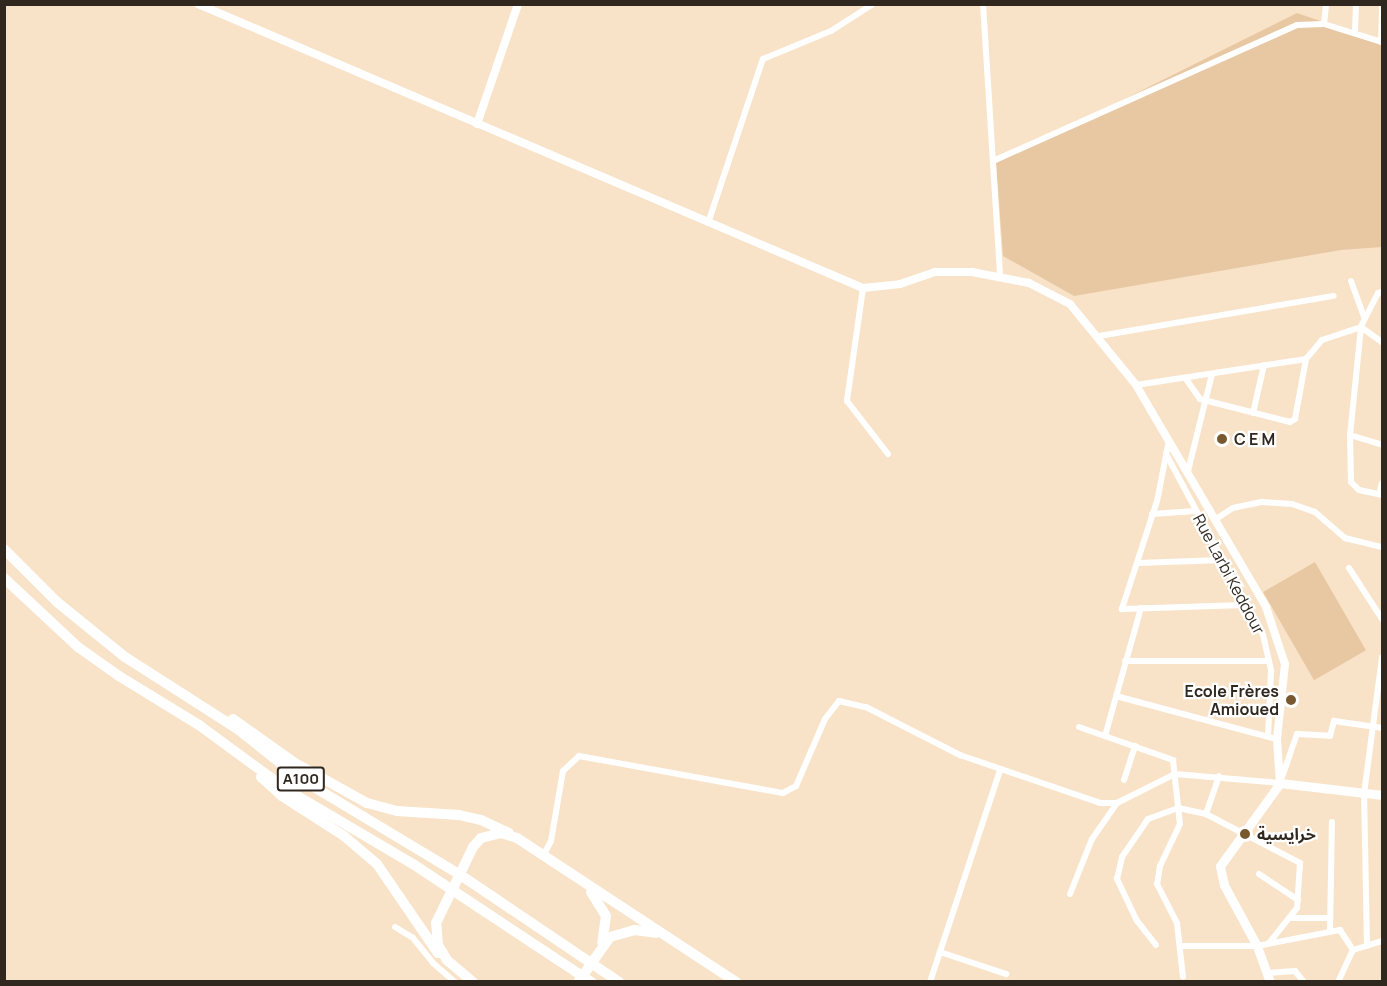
<!DOCTYPE html>
<html>
<head>
<meta charset="utf-8">
<style>
	body { margin:0 }
	#map { position:relative; width:1387px; height:986px; overflow:hidden; background:#f9e3c8; font-family:Manrope,"Noto Sans Arabic",sans-serif }
	div>[style] { position:absolute }
	[style*='--x'] { left:calc(var(--x)*1px); top:calc(var(--y)*1px); width:calc(var(--w)*1px); rotate:calc(var(--a)*1deg) }
	.green>* { inset:0; background:#e8c8a3; transform-origin:0 0 }
	.minor>* { height:6px; margin:-3px; padding:0 3px; transform-origin:3px; border-radius:3px; background:#fff }
	.tertiary>* { height:8px; margin:-4px; padding:0 4px; transform-origin:4px; border-radius:4px; background:#fff }
	.secondary>* { height:8px; margin:-4px; padding:0 4px; transform-origin:4px; border-radius:4px; background:#fff }
	.primary>* { height:9px; margin:-4.5px; padding:0 4.5px; transform-origin:4.5px; border-radius:4.5px; background:#fff }
	.motorway>* { height:10px; margin:-5px; padding:0 5px; transform-origin:5px; border-radius:5px; background:#fff }
	.dots>* { width:16px; height:16px; translate:-50% -50%; box-sizing:border-box; border:3px solid #fff; border-radius:50% }
	span { translate:-50% -50%; white-space:nowrap; text-align:center; line-height:1.15; -webkit-text-stroke:4.5px #fff; paint-order:stroke }
	.shield-label span { padding:2px 4px; background:#fff; border:2px solid; border-radius:4px; -webkit-text-stroke-width:0 }
	.shield-label { font-size:15px; color:#30281e; font-weight:700 }
	.poi-label { font-size:16px; color:#30281e; font-weight:700 }
	.left { translate:0 -50%; text-align:left }
	.right { translate:-100% -50%; text-align:right }
	.street-label { font-size:16px; color:#30281e }
	.frame { position:absolute; inset:0; border:6px solid #30281e; pointer-events:none }
</style>
</head>
<body>
<div id="map">
	<div class="green">
		<div style="clip-path:polygon(1297px 13px,1382px 42px,1382px 247px,1341px 250px,1074px 296px,1003px 256px,996px 163px)"></div>
		<div style="left:1315px;top:562px;width:102px;height:60px;rotate:60deg"></div>
	</div>
	<div class="minor">
		<div style="--x:983;--y:4;--w:272;--a:86.4"></div>
		<div style="--x:1324;--y:24;--w:20;--a:-84"></div>
		<div style="--x:1355;--y:32;--w:28;--a:-88"></div>
		<div style="--x:1381;--y:42;--w:38;--a:-88"></div>
		<div style="--x:993;--y:161;--w:333;--a:-24.1"></div>
		<div style="--x:1297;--y:25;--w:27;--a:-2"></div>
		<div style="--x:1324;--y:24;--w:61;--a:17.2"></div>
		<div style="--x:708;--y:223;--w:173;--a:-71.5"></div>
		<div style="--x:763;--y:59;--w:74;--a:-22.4"></div>
		<div style="--x:831;--y:31;--w:50;--a:-32.7"></div>
		<div style="--x:1351;--y:281;--w:38;--a:70"></div>
		<div style="--x:863;--y:288;--w:114;--a:98.1"></div>
		<div style="--x:847;--y:401;--w:67;--a:52.3"></div>
		<div style="--x:1382;--y:292;--w:4;--a:166"></div>
		<div style="--x:1378;--y:293;--w:38;--a:117"></div>
		<div style="--x:1361;--y:327;--w:26;--a:36"></div>
		<div style="--x:1099;--y:336;--w:238;--a:-9.7"></div>
		<div style="--x:1186;--y:379;--w:24;--a:55"></div>
		<div style="--x:1200;--y:399;--w:93;--a:14.3"></div>
		<div style="--x:1290;--y:422;--w:6;--a:-31"></div>
		<div style="--x:1295;--y:419;--w:61;--a:-79.6"></div>
		<div style="--x:1136;--y:385;--w:172;--a:-8.7"></div>
		<div style="--x:1306;--y:359;--w:25;--a:-50"></div>
		<div style="--x:1322;--y:340;--w:41;--a:-18.4"></div>
		<div style="--x:1361;--y:327;--w:109;--a:95.8"></div>
		<div style="--x:1350;--y:435;--w:34;--a:17"></div>
		<div style="--x:1253;--y:413;--w:49;--a:-77.1"></div>
		<div style="--x:1350;--y:435;--w:47;--a:88.8"></div>
		<div style="--x:1351;--y:482;--w:11;--a:45"></div>
		<div style="--x:1359;--y:490;--w:24;--a:12"></div>
		<div style="--x:1169;--y:440;--w:62;--a:101.1"></div>
		<div style="--x:1157;--y:501;--w:114;--a:108"></div>
		<div style="--x:1122;--y:609;--w:123;--a:-1.9"></div>
		<div style="--x:1166;--y:454;--w:205;--a:61.8"></div>
		<div style="--x:1263;--y:635;--w:37;--a:77"></div>
		<div style="--x:1271;--y:671;--w:65;--a:92.6"></div>
		<div style="--x:1188;--y:471;--w:100;--a:-76.1"></div>
		<div style="--x:1379;--y:494;--w:11;--a:-75"></div>
		<div style="--x:1152;--y:514;--w:44;--a:-3.9"></div>
		<div style="--x:1216;--y:519;--w:20;--a:-33"></div>
		<div style="--x:1233;--y:508;--w:30;--a:-12"></div>
		<div style="--x:1262;--y:502;--w:30;--a:4"></div>
		<div style="--x:1292;--y:504;--w:24;--a:19"></div>
		<div style="--x:1315;--y:512;--w:40;--a:41"></div>
		<div style="--x:1345;--y:538;--w:38;--a:14"></div>
		<div style="--x:1139;--y:563;--w:83;--a:-2.1"></div>
		<div style="--x:1349;--y:568;--w:61;--a:57.1"></div>
		<div style="--x:1125;--y:661;--w:143;--a:0"></div>
		<div style="--x:1116;--y:696;--w:167;--a:15"></div>
		<div style="--x:1079;--y:727;--w:100;--a:19.3"></div>
		<div style="--x:1173;--y:760;--w:64;--a:83.8"></div>
		<div style="--x:1180;--y:824;--w:47;--a:115.5"></div>
		<div style="--x:1160;--y:866;--w:18;--a:99"></div>
		<div style="--x:1157;--y:884;--w:44;--a:62.9"></div>
		<div style="--x:1177;--y:923;--w:54;--a:83.7"></div>
		<div style="--x:1105;--y:736;--w:133;--a:-74.3"></div>
		<div style="--x:1124;--y:780;--w:36;--a:-72"></div>
		<div style="--x:1206;--y:814;--w:40;--a:-71.1"></div>
		<div style="--x:543;--y:856;--w:17;--a:-62"></div>
		<div style="--x:551;--y:841;--w:71;--a:-80.3"></div>
		<div style="--x:563;--y:771;--w:22;--a:-43"></div>
		<div style="--x:579;--y:756;--w:207;--a:10.3"></div>
		<div style="--x:783;--y:793;--w:15;--a:-28"></div>
		<div style="--x:796;--y:786;--w:73;--a:-66.6"></div>
		<div style="--x:825;--y:719;--w:23;--a:-52"></div>
		<div style="--x:839;--y:701;--w:28;--a:13"></div>
		<div style="--x:866;--y:707;--w:106;--a:27.1"></div>
		<div style="--x:960;--y:755;--w:148;--a:18.9"></div>
		<div style="--x:1100;--y:803;--w:17;--a:0"></div>
		<div style="--x:1117;--y:803;--w:65;--a:-26.6"></div>
		<div style="--x:1175;--y:774;--w:105;--a:4.9"></div>
		<div style="--x:1280;--y:783;--w:52;--a:-70.9"></div>
		<div style="--x:1297;--y:734;--w:33;--a:3"></div>
		<div style="--x:1330;--y:736;--w:16;--a:-75"></div>
		<div style="--x:1334;--y:721;--w:49;--a:8.3"></div>
		<div style="--x:1259;--y:874;--w:47;--a:33.7"></div>
		<div style="--x:1070;--y:894;--w:59;--a:-68.2"></div>
		<div style="--x:1092;--y:839;--w:44;--a:-55.2"></div>
		<div style="--x:1290;--y:918;--w:39;--a:0"></div>
		<div style="--x:395;--y:927;--w:21;--a:31"></div>
		<div style="--x:413;--y:938;--w:32;--a:51"></div>
		<div style="--x:433;--y:963;--w:29;--a:41"></div>
		<div style="--x:1330;--y:932;--w:110;--a:-89"></div>
		<div style="--x:1156;--y:945;--w:31;--a:-128"></div>
		<div style="--x:1137;--y:921;--w:47;--a:-115.5"></div>
		<div style="--x:1117;--y:879;--w:23;--a:-77"></div>
		<div style="--x:1122;--y:857;--w:46;--a:-55.6"></div>
		<div style="--x:1148;--y:819;--w:32;--a:-20"></div>
		<div style="--x:1178;--y:808;--w:29;--a:12"></div>
		<div style="--x:1206;--y:814;--w:106;--a:27.5"></div>
		<div style="--x:1300;--y:863;--w:45;--a:93.8"></div>
		<div style="--x:1297;--y:908;--w:45;--a:128.7"></div>
		<div style="--x:1181;--y:946;--w:76;--a:0"></div>
		<div style="--x:1257;--y:946;--w:85;--a:-10.9"></div>
		<div style="--x:1340;--y:930;--w:24;--a:57"></div>
		<div style="--x:1353;--y:950;--w:30;--a:-17"></div>
		<div style="--x:1367;--y:946;--w:152;--a:-91.1"></div>
		<div style="--x:1364;--y:794;--w:138;--a:-82.5"></div>
		<div style="--x:940;--y:952;--w:70;--a:18.4"></div>
		<div style="--x:1268;--y:973;--w:27;--a:-4"></div>
		<div style="--x:1295;--y:971;--w:14;--a:51"></div>
		<div style="--x:930;--y:982;--w:223;--a:-71.7"></div>
		<div style="--x:1338;--y:982;--w:35;--a:-65"></div>
	</div>
	<div class="tertiary">
		<div style="--x:477;--y:124;--w:127;--a:-71.1"></div>
	</div>
	<div class="secondary">
		<div style="--x:198;--y:4;--w:723;--a:23.13"></div>
		<div style="--x:863;--y:288;--w:37;--a:-6"></div>
		<div style="--x:900;--y:284;--w:37;--a:-19"></div>
		<div style="--x:935;--y:272;--w:37;--a:0"></div>
		<div style="--x:972;--y:272;--w:58;--a:10.9"></div>
		<div style="--x:1029;--y:283;--w:46;--a:27.1"></div>
		<div style="--x:1070;--y:304;--w:104;--a:50.8"></div>
		<div style="--x:1136;--y:385;--w:257;--a:59.6"></div>
		<div style="--x:1266;--y:607;--w:60;--a:71.6"></div>
		<div style="--x:1285;--y:664;--w:75;--a:96.1"></div>
		<div style="--x:1277;--y:739;--w:44;--a:86.1"></div>
	</div>
	<div class="primary">
		<div style="--x:1270;--y:982;--w:38;--a:-110"></div>
		<div style="--x:1257;--y:946;--w:69;--a:-118.4"></div>
		<div style="--x:1224;--y:885;--w:19;--a:-102"></div>
		<div style="--x:1220;--y:866;--w:102;--a:-54.1"></div>
		<div style="--x:1280;--y:783;--w:103;--a:6.7"></div>
	</div>
	<div class="motorway">
		<div style="--x:4;--y:549;--w:75;--a:45"></div>
		<div style="--x:57;--y:602;--w:87;--a:39"></div>
		<div style="--x:125;--y:657;--w:135;--a:32.6"></div>
		<div style="--x:239;--y:730;--w:77;--a:38.7"></div>
		<div style="--x:299;--y:778;--w:187;--a:31"></div>
		<div style="--x:459;--y:874;--w:193;--a:34"></div>
		<div style="--x:4;--y:578;--w:101;--a:43"></div>
		<div style="--x:78;--y:647;--w:50;--a:35.3"></div>
		<div style="--x:119;--y:676;--w:94;--a:31.5"></div>
		<div style="--x:199;--y:725;--w:112;--a:36.3"></div>
		<div style="--x:289;--y:791;--w:144;--a:30.5"></div>
		<div style="--x:413;--y:864;--w:214;--a:33.5"></div>
		<div style="--x:233;--y:719;--w:76;--a:35.4"></div>
		<div style="--x:295;--y:763;--w:82;--a:29.1"></div>
		<div style="--x:367;--y:803;--w:31;--a:15"></div>
		<div style="--x:397;--y:811;--w:62;--a:3.7"></div>
		<div style="--x:459;--y:815;--w:23;--a:13"></div>
		<div style="--x:481;--y:820;--w:31;--a:25"></div>
		<div style="--x:261;--y:777;--w:28;--a:42"></div>
		<div style="--x:282;--y:796;--w:74;--a:32.8"></div>
		<div style="--x:344;--y:836;--w:43;--a:40.3"></div>
		<div style="--x:377;--y:864;--w:108;--a:55.6"></div>
		<div style="--x:591;--y:892;--w:28;--a:58"></div>
		<div style="--x:606;--y:916;--w:27;--a:98"></div>
		<div style="--x:579;--y:981;--w:54;--a:-54.8"></div>
		<div style="--x:610;--y:937;--w:26;--a:-16"></div>
		<div style="--x:635;--y:930;--w:21;--a:8"></div>
		<div style="--x:473;--y:982;--w:34;--a:-140"></div>
		<div style="--x:447;--y:960;--w:17;--a:-121"></div>
		<div style="--x:438;--y:945;--w:22;--a:-95"></div>
		<div style="--x:436;--y:923;--w:85;--a:-64"></div>
		<div style="--x:473;--y:847;--w:12;--a:-48"></div>
		<div style="--x:481;--y:838;--w:21;--a:-14"></div>
		<div style="--x:501;--y:833;--w:17;--a:17"></div>
		<div style="--x:517;--y:838;--w:262;--a:33.3"></div>
	</div>
	<div class="dots">
		<div style="left:1222px;top:439px;background:#78582e"></div>
		<div style="left:1291px;top:700px;background:#78582e"></div>
		<div style="left:1245px;top:834px;background:#78582e"></div>
	</div>
	<div class="shield-label">
		<span style="left:301px;top:779px">A100</span>
	</div>
	<div class="poi-label">
		<span class="left" style="left:1234px;top:439px">C E M</span>
		<span class="right" style="left:1279px;top:700px">Ecole Frères<br>Amioued</span>
		<span class="left" style="left:1257px;top:834px">خرايسية</span>
	</div>
	<div class="street-label">
		<span style="left:1229px;top:574px;rotate:62deg">Rue Larbi Keddour</span>
	</div>
	<div class="frame"></div>
</div>
</body>
</html>
